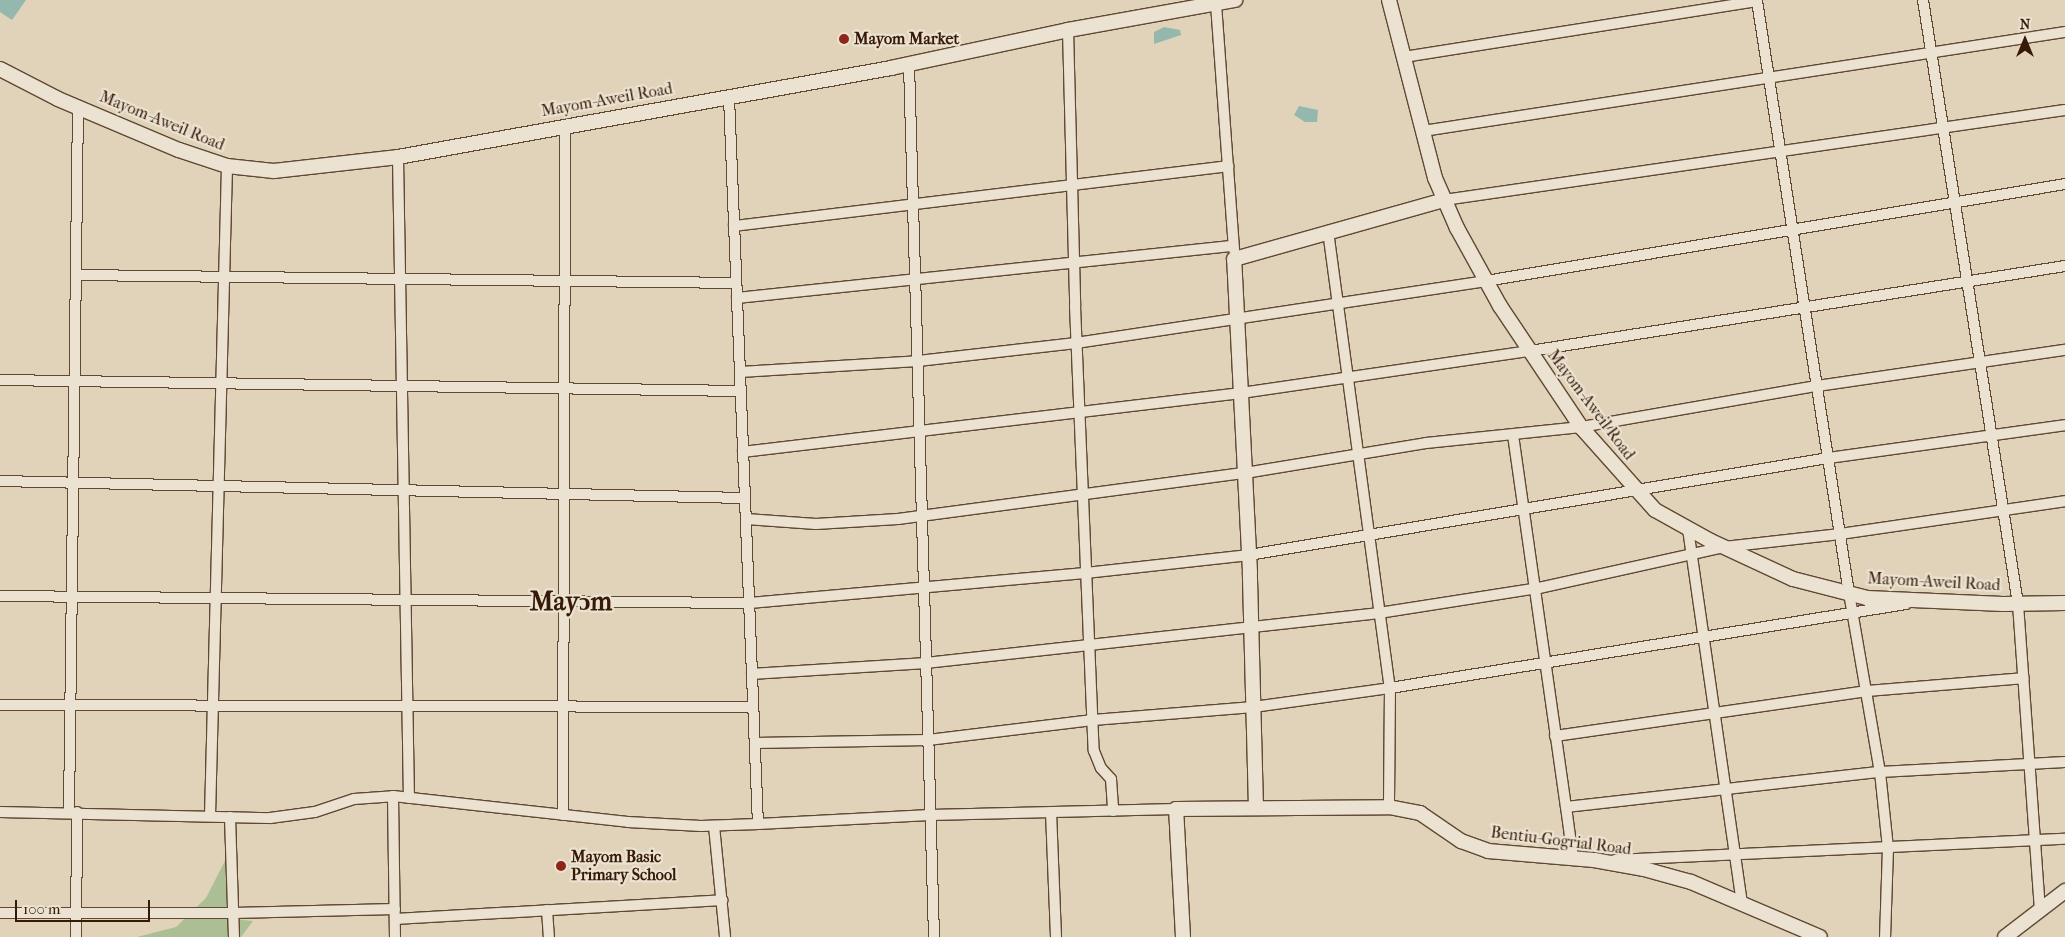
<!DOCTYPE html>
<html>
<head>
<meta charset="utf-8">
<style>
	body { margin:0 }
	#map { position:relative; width:2065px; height:937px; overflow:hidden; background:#e0d3b9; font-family:"IM FELL French Canon",serif }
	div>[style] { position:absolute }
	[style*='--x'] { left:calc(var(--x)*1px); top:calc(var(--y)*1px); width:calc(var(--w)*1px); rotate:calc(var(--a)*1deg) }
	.green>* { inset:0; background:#acbe94 }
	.water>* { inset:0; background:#94b8ad }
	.roads { filter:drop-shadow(1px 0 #604833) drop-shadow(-1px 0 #604833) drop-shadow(0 1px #604833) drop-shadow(0 -1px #604833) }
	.street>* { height:10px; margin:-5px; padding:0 5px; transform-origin:5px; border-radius:5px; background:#ebe2d2 }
	.secondary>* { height:14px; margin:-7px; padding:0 7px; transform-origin:7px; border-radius:7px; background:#ebe2d2 }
	.dots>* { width:14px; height:14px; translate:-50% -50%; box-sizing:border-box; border:2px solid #ebe2d2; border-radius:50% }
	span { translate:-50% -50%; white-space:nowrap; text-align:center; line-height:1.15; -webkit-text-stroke:4.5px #ebe2d2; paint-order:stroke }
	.poi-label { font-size:16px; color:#361a06; font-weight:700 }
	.left { translate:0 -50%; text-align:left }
	.street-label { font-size:16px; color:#361a06 }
	.town-label { font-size:26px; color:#361a06; font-weight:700 }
	.north { position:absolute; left:2000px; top:15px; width:50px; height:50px; -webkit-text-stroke:4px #ebe2d2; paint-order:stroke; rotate:0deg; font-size:14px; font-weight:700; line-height:20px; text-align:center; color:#361a06 }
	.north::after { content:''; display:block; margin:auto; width:18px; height:22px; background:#361a06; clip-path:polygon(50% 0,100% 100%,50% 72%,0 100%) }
	.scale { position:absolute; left:15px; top:900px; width:135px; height:22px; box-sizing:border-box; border:2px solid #361a06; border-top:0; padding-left:6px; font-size:15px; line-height:18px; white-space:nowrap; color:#361a06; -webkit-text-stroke:4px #ebe2d2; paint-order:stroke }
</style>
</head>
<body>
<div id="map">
	<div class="green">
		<div style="clip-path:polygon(232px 847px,237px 886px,234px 919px,253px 921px,241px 937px,137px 937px,176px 927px,206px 898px)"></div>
	</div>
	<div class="water">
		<div style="clip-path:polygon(0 0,26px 0,12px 20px,0 12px)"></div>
		<div style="clip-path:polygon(1164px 27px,1180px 30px,1181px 35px,1154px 44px,1154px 32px)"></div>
		<div style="clip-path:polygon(1299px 106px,1318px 110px,1317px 122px,1305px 122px,1294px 115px)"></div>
	</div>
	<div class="roads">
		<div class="street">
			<div style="--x:1923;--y:0;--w:611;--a:81.06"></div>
			<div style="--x:2018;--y:604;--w:308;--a:85.9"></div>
			<div style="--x:1216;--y:4;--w:247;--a:85.8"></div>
			<div style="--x:1068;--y:30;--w:276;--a:88.5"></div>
			<div style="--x:1075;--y:306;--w:445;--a:87.6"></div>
			<div style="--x:1094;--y:751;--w:18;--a:68"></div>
			<div style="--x:1101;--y:768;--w:15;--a:48"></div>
			<div style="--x:1111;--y:779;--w:32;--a:86"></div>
			<div style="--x:1404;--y:57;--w:357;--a:-9"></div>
			<div style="--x:1757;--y:1;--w:599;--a:81.17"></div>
			<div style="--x:1849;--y:593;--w:182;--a:80.2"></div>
			<div style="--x:1880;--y:772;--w:76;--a:84"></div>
			<div style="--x:1888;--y:848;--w:89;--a:91.9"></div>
			<div style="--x:909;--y:64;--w:873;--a:88.36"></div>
			<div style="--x:729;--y:97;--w:728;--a:87.72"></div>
			<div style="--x:758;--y:824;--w:172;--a:-3"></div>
			<div style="--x:930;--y:815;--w:246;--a:-1.4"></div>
			<div style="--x:1423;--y:131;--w:650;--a:-8.77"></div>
			<div style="--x:398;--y:157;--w:641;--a:89.02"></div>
			<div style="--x:1444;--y:200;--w:627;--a:-8.25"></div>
			<div style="--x:734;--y:226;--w:498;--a:-6.9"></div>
			<div style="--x:1328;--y:231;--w:461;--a:82.3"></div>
			<div style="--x:1390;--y:688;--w:119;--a:90.5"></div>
			<div style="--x:76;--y:275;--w:660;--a:0.69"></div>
			<div style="--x:737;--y:298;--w:499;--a:-6"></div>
			<div style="--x:740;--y:372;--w:178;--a:-3.5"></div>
			<div style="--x:918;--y:361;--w:159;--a:-6.5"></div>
			<div style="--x:1076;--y:343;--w:415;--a:-8.6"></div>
			<div style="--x:1486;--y:281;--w:587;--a:-9.51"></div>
			<div style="--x:0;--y:380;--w:740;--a:0.85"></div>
			<div style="--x:1513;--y:435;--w:376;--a:81.9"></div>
			<div style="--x:1566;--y:807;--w:316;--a:-6.4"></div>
			<div style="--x:1880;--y:772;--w:185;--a:-3.1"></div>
			<div style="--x:743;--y:452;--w:501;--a:-6.76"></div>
			<div style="--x:1241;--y:393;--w:292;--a:-8.3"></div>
			<div style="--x:1530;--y:351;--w:542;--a:-9.03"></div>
			<div style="--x:0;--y:481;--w:745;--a:1.31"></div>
			<div style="--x:746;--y:519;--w:70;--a:4.1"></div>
			<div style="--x:816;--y:524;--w:82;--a:-3.5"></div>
			<div style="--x:898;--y:519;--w:350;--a:-7.6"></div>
			<div style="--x:1245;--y:473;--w:183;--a:-9.4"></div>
			<div style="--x:1426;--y:443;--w:156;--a:-5.9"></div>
			<div style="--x:1581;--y:427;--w:240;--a:-9.9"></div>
			<div style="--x:1817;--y:386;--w:251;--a:-8.3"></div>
			<div style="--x:1688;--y:529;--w:380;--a:81.8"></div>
			<div style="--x:0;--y:596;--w:749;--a:0.54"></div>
			<div style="--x:749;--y:603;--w:338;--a:-5.1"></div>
			<div style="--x:1086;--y:573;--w:164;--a:-6.3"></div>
			<div style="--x:1249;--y:555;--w:587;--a:-9.51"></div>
			<div style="--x:1828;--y:458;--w:239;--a:-7.9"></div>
			<div style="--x:752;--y:674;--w:174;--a:-3.6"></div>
			<div style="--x:926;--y:663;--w:456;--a:-6.3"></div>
			<div style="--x:1379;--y:613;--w:162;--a:-8.9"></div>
			<div style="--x:1539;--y:588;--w:189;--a:-12.5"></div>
			<div style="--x:1724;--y:547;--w:117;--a:-6.4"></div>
			<div style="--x:1840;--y:534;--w:227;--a:-8.3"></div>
			<div style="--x:0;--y:705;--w:753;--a:0.15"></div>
			<div style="--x:1555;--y:736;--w:314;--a:-8.2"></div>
			<div style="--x:1866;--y:691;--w:158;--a:-4.7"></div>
			<div style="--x:755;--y:743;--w:173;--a:-1"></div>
			<div style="--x:928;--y:740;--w:166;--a:-6.9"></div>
			<div style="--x:1093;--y:720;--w:161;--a:-4.6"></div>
			<div style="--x:1253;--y:707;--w:138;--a:-7.9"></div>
			<div style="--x:1390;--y:688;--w:523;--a:-9.25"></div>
			<div style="--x:393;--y:796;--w:141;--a:89.2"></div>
			<div style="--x:1566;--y:807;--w:51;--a:82.2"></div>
			<div style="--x:0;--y:812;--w:270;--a:1.3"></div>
			<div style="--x:270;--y:818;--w:45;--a:-7.6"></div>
			<div style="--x:315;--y:812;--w:41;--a:-18.4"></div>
			<div style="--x:354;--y:799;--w:39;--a:-4"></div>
			<div style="--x:393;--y:796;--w:236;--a:6.3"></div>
			<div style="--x:628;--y:822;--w:73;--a:3.1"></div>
			<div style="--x:701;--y:826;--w:57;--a:-2"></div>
			<div style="--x:69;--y:812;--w:705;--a:-89.27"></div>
			<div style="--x:1051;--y:812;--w:125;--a:87.7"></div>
			<div style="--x:563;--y:815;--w:689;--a:-89.83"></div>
			<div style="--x:210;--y:816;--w:650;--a:-88.5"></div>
			<div style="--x:230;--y:817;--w:120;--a:88.1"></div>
			<div style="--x:714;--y:826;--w:112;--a:84.3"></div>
			<div style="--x:1615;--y:860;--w:450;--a:-2.7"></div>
			<div style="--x:547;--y:910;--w:27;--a:86"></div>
			<div style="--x:0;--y:913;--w:233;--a:0"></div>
			<div style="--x:233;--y:913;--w:162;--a:-1.4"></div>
			<div style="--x:395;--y:919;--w:328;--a:-3.3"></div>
			<div style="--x:76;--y:937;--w:125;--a:-89.5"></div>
		</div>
		<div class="secondary">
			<div style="--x:1389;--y:0;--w:184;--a:75.5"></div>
			<div style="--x:1435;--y:178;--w:55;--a:66.3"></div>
			<div style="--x:1457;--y:228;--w:89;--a:61.1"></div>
			<div style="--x:1500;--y:306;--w:146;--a:56.2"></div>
			<div style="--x:1581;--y:427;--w:111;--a:48.3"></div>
			<div style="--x:1655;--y:510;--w:64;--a:29"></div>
			<div style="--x:1711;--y:541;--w:90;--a:24.9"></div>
			<div style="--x:1793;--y:579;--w:76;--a:14.4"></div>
			<div style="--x:1867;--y:598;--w:136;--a:2.5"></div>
			<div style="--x:2003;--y:604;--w:62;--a:-0.9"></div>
			<div style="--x:0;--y:69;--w:65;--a:27.3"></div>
			<div style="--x:58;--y:99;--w:131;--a:22.9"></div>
			<div style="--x:179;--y:150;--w:51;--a:18.4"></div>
			<div style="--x:227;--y:166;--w:47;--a:6.1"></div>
			<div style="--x:274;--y:171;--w:125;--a:-6.4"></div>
			<div style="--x:398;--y:157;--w:501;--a:-10.23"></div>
			<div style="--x:891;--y:68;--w:181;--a:-12.1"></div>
			<div style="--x:1068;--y:30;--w:170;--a:-10.2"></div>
			<div style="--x:1256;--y:808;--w:236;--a:-91.5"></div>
			<div style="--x:1250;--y:572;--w:313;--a:-92.9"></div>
			<div style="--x:1234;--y:259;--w:218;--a:-15.7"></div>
			<div style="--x:1183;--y:937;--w:128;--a:-93.1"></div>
			<div style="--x:1176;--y:809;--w:213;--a:-0.5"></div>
			<div style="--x:1389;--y:807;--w:32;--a:11"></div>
			<div style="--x:1420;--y:813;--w:50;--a:34.3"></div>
			<div style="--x:1461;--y:841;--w:29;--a:20"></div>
			<div style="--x:1488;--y:851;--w:106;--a:4.9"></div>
			<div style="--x:1594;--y:860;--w:51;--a:10.2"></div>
			<div style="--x:1644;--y:869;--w:49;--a:15.5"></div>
			<div style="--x:1691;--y:882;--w:140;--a:23.1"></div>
			<div style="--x:2005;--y:937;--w:76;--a:-37.5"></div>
		</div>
	</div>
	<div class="dots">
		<div style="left:844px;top:39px;background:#8f2418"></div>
		<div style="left:561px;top:866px;background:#8f2418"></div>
	</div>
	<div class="poi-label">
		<span class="left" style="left:854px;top:39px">Mayom Market</span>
		<span class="left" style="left:571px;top:866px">Mayom Basic<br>Primary School</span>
	</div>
	<div class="street-label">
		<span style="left:607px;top:100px;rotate:-10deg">Mayom-Aweil Road</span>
		<span style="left:162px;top:121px;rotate:22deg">Mayom-Aweil Road</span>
		<span style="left:1591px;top:405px;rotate:53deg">Mayom-Aweil Road</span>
		<span style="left:1934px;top:582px;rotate:3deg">Mayom-Aweil Road</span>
		<span style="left:1561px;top:841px;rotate:7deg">Bentiu-Gogrial Road</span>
	</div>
	<div class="town-label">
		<span style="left:571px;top:602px">Mayɔm</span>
	</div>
	<div class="north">N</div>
	<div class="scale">100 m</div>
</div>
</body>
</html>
